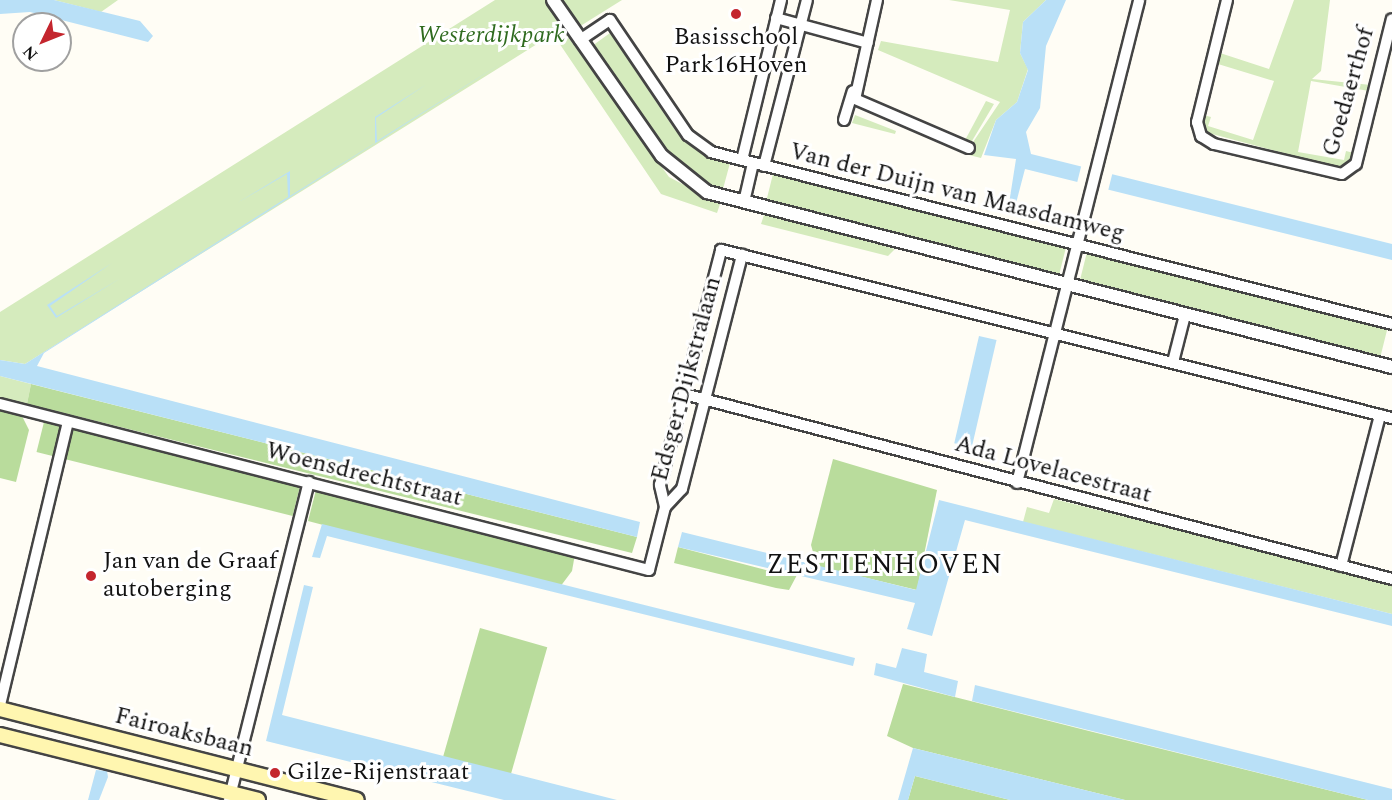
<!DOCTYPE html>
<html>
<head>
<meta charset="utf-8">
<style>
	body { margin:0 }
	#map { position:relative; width:1392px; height:800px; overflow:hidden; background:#fffdf5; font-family:Spectral,serif }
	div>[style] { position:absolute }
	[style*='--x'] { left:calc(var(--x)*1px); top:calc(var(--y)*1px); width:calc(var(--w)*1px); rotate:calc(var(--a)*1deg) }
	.green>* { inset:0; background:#d5ebbd; transform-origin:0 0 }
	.forest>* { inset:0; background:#b9dc9c; transform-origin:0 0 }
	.water>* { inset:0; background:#b9e0f7; transform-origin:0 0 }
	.pier>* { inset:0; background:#fffdf5; transform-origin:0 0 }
	.roads { filter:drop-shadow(2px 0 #444) drop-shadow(-2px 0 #444) drop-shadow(0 2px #444) drop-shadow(0 -2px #444) }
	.minor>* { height:10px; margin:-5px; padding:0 5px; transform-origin:5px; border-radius:5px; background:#fff }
	.tertiary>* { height:12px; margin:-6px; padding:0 6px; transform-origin:6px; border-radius:6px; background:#fff }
	.secondary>* { height:14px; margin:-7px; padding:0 7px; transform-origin:7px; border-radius:7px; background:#fff6b0 }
	.dots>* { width:16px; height:16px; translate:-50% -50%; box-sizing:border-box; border:3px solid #fff; border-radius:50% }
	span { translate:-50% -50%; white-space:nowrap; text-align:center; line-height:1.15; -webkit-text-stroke:6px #fff; paint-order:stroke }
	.park-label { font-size:24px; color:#2f6b1f; font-style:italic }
	.poi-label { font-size:24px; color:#111 }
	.left { translate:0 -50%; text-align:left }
	.street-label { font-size:24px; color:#111 }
	.quarter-label { font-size:27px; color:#111; letter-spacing:1.5px }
	.north { position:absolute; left:12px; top:12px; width:60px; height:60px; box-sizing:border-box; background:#fff; border:2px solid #a0a0a0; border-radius:50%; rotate:227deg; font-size:16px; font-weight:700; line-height:24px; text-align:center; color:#111 }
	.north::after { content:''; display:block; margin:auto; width:21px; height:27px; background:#c4262e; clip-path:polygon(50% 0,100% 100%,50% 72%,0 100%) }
</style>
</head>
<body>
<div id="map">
	<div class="green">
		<div style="clip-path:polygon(54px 0,118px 0,101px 12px)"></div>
		<div style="clip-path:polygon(495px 0,622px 0,582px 25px,563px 30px,669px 177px,720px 204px,717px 213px,661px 194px,553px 34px,25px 364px,0 360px,0 312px)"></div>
		<div style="clip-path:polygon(949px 0,1046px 0,1023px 22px,1020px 53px,1028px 69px,1017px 102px,996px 120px,981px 158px,965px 154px,1000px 102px,878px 50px,881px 41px,998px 62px,1010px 10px)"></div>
		<div style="clip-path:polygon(1294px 0,1330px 0,1321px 71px,1312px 79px,1371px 85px,1369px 91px,1311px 81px,1298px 152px,1344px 160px,1346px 151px,1354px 153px,1343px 169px,1201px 131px,1203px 115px,1211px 117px,1208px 126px,1253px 140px,1274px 81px,1218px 64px,1220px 53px,1269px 69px)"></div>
		<div style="clip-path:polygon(610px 33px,675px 130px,702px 154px,730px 163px,723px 189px,699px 182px,658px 140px,592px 46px)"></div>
		<div style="clip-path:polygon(986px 101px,994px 104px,969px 146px,963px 144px)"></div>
		<div style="clip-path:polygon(855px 115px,896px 131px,895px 134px,852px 123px)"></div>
		<div style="left:773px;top:174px;width:302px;height:29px;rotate:14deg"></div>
		<div style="clip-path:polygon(764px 215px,840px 234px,895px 249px,888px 256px,761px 224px)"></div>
		<div style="left:1087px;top:252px;width:310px;height:31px;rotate:14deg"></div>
		<div style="clip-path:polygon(0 376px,31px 384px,27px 404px,0 398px)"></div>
		<div style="clip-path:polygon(1054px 499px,1392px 584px,1392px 614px,1023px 522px,1027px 507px,1049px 513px)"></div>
	</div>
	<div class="forest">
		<div style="clip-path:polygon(31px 384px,637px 537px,632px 553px,27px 404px)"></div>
		<div style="clip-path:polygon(0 410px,22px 416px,29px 430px,16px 482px,0 478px)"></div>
		<div style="left:44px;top:422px;width:264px;height:31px;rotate:14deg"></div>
		<div style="clip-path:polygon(833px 459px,937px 490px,917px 590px,817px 566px,811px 545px)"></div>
		<div style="clip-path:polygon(316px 490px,575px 554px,572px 571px,560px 587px,308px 521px)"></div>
		<div style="clip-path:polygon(678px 547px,785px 575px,797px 575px,789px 590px,776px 588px,674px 563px)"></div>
		<div style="left:480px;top:628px;width:70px;height:135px;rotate:16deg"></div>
		<div style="clip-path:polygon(903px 684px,1089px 731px,1368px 800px,1125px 800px,913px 748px,887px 736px)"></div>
		<div style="clip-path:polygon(915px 776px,1010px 800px,908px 800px)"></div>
	</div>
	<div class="water">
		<div style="clip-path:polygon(0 0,54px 0,140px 21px,153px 36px,148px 42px,30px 12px,0 14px)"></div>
		<div style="clip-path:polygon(1046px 0,1066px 0,1046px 46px,1040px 108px,1026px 132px,1031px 154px,1392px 244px,1392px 260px,1025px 169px,1015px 207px,1008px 210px,1016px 159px,984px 155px,996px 120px,1017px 102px,1028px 70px,1020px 53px,1023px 22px)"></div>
		<div style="clip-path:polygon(505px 61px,44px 353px,37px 366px,640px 522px,637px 537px,0 376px,0 360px,25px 364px,288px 197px,287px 174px,237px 203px,290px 171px,290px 196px,375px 143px,375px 117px,427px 84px,376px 118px,377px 141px)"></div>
		<div style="clip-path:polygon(112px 263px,50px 306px,57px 316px,121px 278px,56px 318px,47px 305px)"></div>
		<div style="left:979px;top:336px;width:18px;height:110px;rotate:13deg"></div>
		<div style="clip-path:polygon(939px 500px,1392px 614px,1392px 626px,965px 520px,932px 636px,907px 629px,915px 603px,678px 547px,682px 532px,916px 590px)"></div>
		<div style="clip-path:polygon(322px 524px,855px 658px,853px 666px,327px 536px,320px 558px,312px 557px)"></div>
		<div style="clip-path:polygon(304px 585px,313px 587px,282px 715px,617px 800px,504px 800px,266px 741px)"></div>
		<div style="clip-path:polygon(902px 648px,927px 654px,924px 672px,958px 681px,955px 697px,874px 675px,876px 663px,896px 668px)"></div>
		<div style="clip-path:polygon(975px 685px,1392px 789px,1392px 800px,1368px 800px,972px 701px)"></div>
		<div style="clip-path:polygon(913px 748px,1125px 800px,1010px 800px,915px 776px,908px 800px,898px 800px)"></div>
		<div style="clip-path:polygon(96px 770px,107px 771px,108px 777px,99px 800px,88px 800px)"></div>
	</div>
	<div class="pier">
		<div style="left:1082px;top:163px;width:32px;height:22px;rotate:14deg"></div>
	</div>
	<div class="roads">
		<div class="minor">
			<div style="--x:877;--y:0;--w:101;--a:102.5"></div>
			<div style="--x:855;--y:99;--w:124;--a:23.3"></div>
			<div style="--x:1227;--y:0;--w:126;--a:103.8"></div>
			<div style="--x:1197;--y:122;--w:15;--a:74"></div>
			<div style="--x:1201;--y:136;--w:15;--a:32"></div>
			<div style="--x:1214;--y:144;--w:131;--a:13.2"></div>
			<div style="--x:1342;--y:174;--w:17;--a:-36"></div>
			<div style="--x:1356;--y:164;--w:149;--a:-76.1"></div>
			<div style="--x:776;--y:18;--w:95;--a:15.2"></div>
			<div style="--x:580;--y:40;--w:36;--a:-34"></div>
			<div style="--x:610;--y:20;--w:139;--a:55.9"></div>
			<div style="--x:688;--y:135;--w:29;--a:36"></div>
			<div style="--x:711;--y:152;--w:702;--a:14.17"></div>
			<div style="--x:844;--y:120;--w:30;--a:-73"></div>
			<div style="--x:742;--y:160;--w:165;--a:-76.3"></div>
			<div style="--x:764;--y:166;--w:171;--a:-75.5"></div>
			<div style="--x:744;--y:202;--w:40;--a:-77"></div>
			<div style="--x:1173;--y:362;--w:49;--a:-75.7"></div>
			<div style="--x:684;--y:394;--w:732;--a:14.64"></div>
			<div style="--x:0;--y:404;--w:670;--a:14.35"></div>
			<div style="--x:649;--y:570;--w:65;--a:-75.7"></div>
			<div style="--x:665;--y:507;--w:23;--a:-103"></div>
			<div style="--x:660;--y:485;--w:243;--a:-75.4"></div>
			<div style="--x:721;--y:250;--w:692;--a:14.06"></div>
			<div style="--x:1017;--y:483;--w:498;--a:-75.8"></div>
			<div style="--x:665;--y:507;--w:25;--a:-47"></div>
			<div style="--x:682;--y:489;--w:242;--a:-75.6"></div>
			<div style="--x:1341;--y:566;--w:156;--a:-75.5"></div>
			<div style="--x:0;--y:705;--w:291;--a:-76.5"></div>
			<div style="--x:229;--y:800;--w:328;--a:-75.9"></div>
		</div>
		<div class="tertiary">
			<div style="--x:553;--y:0;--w:190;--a:55.1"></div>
			<div style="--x:662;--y:156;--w:58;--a:38.7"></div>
			<div style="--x:707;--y:192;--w:707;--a:14.33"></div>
		</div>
		<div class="secondary">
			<div style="--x:0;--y:709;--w:368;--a:14.3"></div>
			<div style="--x:0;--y:735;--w:266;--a:14.1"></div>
		</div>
	</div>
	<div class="dots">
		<div style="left:736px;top:14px;background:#c4262e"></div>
		<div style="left:91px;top:576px;background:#c4262e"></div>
		<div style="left:275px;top:773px;background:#c4262e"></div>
	</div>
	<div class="park-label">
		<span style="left:491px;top:36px">Westerdijkpark</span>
	</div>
	<div class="poi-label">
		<span style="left:736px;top:52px">Basisschool<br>Park16Hoven</span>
		<span class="left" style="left:103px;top:576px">Jan van de Graaf<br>autoberging</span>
		<span class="left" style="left:287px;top:773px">Gilze-Rijenstraat</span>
	</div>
	<div class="street-label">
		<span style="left:1349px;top:92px;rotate:-74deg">Goedaerthof</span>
		<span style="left:957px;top:193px;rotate:14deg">Van der Duijn van Maasdamweg</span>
		<span style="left:687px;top:379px;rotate:-75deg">Edsger Dijkstralaan</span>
		<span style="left:1053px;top:470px;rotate:15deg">Ada Lovelacestraat</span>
		<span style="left:364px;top:475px;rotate:14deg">Woensdrechtstraat</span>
		<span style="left:184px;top:733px;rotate:14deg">Fairoaksbaan</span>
	</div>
	<div class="quarter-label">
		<span style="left:885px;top:566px">ZESTIENHOVEN</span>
	</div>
	<div class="north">N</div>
</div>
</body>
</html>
